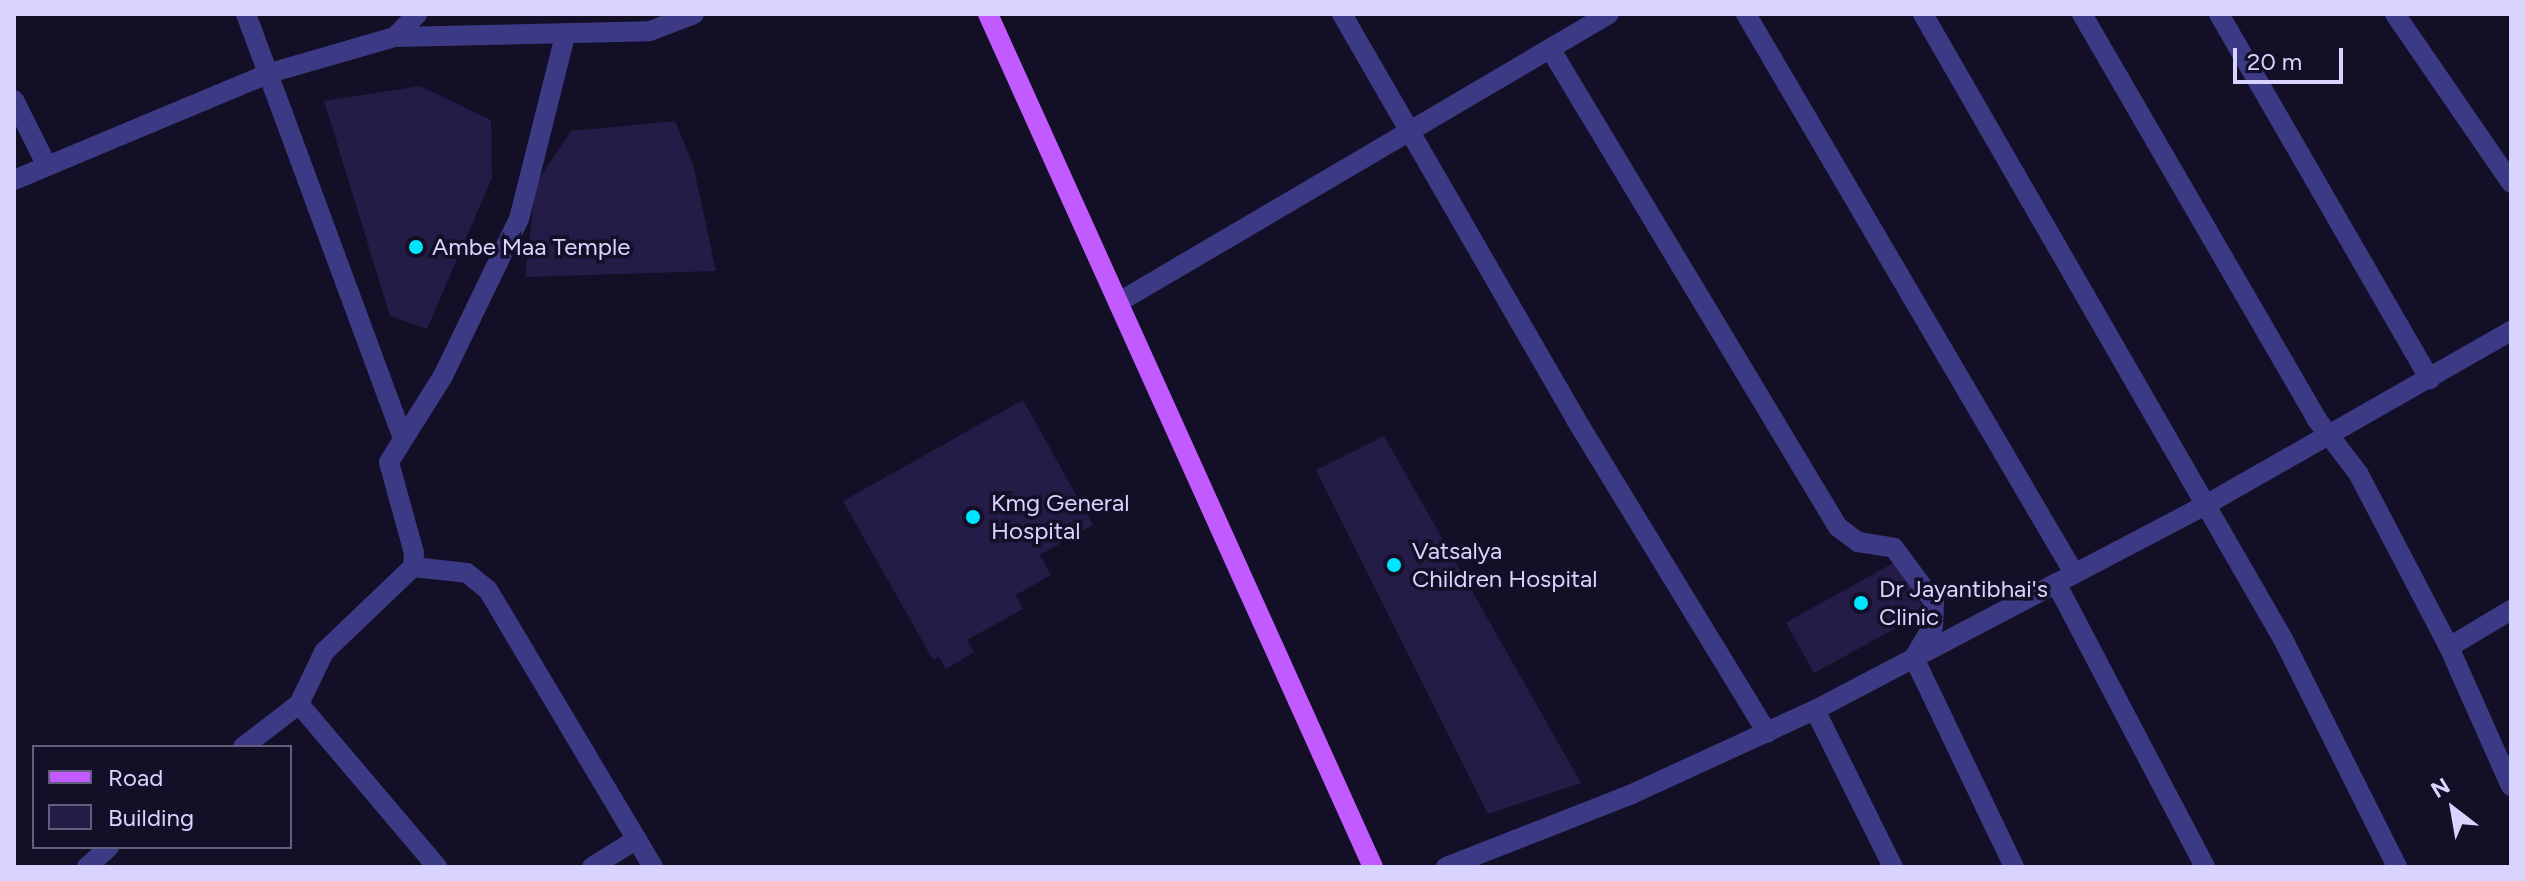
<!DOCTYPE html>
<html>
<head>
<meta charset="utf-8">
<style>
	body { margin:0 }
	#map { position:relative; width:2525px; height:881px; overflow:hidden; background:#130f26; font-family:Figtree,sans-serif }
	div>[style] { position:absolute }
	[style*='--x'] { left:calc(var(--x)*1px); top:calc(var(--y)*1px); width:calc(var(--w)*1px); rotate:calc(var(--a)*1deg) }
	.building>* { inset:0; background:#241b47; transform-origin:0 0 }
	.minor>* { height:20px; margin:-10px; padding:0 10px; transform-origin:10px; border-radius:10px; background:#3d3a85 }
	.major>* { height:20px; margin:-10px; padding:0 10px; transform-origin:10px; border-radius:10px; background:#c25bff }
	.dots>* { width:22px; height:22px; translate:-50% -50%; box-sizing:border-box; border:4px solid #130f26; border-radius:50% }
	span { translate:-50% -50%; white-space:nowrap; text-align:center; line-height:1.15; -webkit-text-stroke:7px #130f26; paint-order:stroke }
	.poi-label { font-size:24px; color:#d9d4ff }
	.left { translate:0 -50%; text-align:left }
	.frame { position:absolute; inset:0; border:16px solid #d9d4ff; pointer-events:none }
	.legend { position:absolute; left:32px; top:745px; width:260px; height:104px; box-sizing:border-box; background:#130f26; border:2px solid #625e7d; margin:0; padding:10px 14px; list-style:none; font-size:24px; color:#d9d4ff }
	.legend li { display:flex; align-items:center; gap:16px; height:40px }
	.legend b { width:40px; border:2px solid #625e7d }
	.north { position:absolute; left:2413px; top:769px; width:80px; height:80px; -webkit-text-stroke:6px #130f26; paint-order:stroke; rotate:329deg; font-size:22px; font-weight:700; line-height:32px; text-align:center; color:#d9d4ff }
	.north::after { content:''; display:block; margin:auto; width:28px; height:36px; background:#d9d4ff; clip-path:polygon(50% 0,100% 100%,50% 72%,0 100%) }
	.scale { position:absolute; left:2233px; top:48px; width:110px; height:36px; box-sizing:border-box; border:4px solid #d9d4ff; border-top:0; padding-left:10px; font-size:24px; line-height:28px; white-space:nowrap; color:#d9d4ff; -webkit-text-stroke:6px #130f26; paint-order:stroke }
</style>
</head>
<body>
<div id="map">
	<div class="building">
		<div style="clip-path:polygon(420px 86px,491px 120px,492px 178px,427px 329px,390px 316px,324px 101px)"></div>
		<div style="clip-path:polygon(675px 121px,693px 164px,716px 271px,525px 277px,536px 183px,571px 131px)"></div>
		<div style="clip-path:polygon(1023px 400px,1093px 525px,1040px 555px,1051px 575px,1016px 595px,1023px 609px,967px 640px,974px 652px,946px 669px,939px 657px,933px 660px,843px 501px)"></div>
		<div style="clip-path:polygon(1384px 436px,1581px 783px,1488px 814px,1316px 470px)"></div>
		<div style="left:1897px;top:561px;width:58px;height:127px;rotate:61deg"></div>
	</div>
	<div class="minor">
		<div style="--x:246;--y:14;--w:449;--a:69.7"></div>
		<div style="--x:1342;--y:14;--w:466;--a:60"></div>
		<div style="--x:1575;--y:418;--w:369;--a:58.6"></div>
		<div style="--x:1746;--y:14;--w:648;--a:59.6"></div>
		<div style="--x:1923;--y:14;--w:721;--a:60.06"></div>
		<div style="--x:2283;--y:639;--w:255;--a:63.4"></div>
		<div style="--x:2082;--y:14;--w:470;--a:59.9"></div>
		<div style="--x:2318;--y:421;--w:66;--a:52.4"></div>
		<div style="--x:2358;--y:473;--w:196;--a:62.4"></div>
		<div style="--x:2449;--y:647;--w:152;--a:66"></div>
		<div style="--x:2219;--y:14;--w:422;--a:60"></div>
		<div style="--x:2395;--y:14;--w:205;--a:55.5"></div>
		<div style="--x:395;--y:37;--w:32;--a:-46"></div>
		<div style="--x:1551;--y:50;--w:557;--a:58.97"></div>
		<div style="--x:1838;--y:527;--w:25;--a:37"></div>
		<div style="--x:1858;--y:542;--w:36;--a:9"></div>
		<div style="--x:1894;--y:548;--w:67;--a:53.5"></div>
		<div style="--x:1934;--y:602;--w:24;--a:92"></div>
		<div style="--x:1933;--y:626;--w:37;--a:121"></div>
		<div style="--x:1914;--y:658;--w:232;--a:64.4"></div>
		<div style="--x:14;--y:100;--w:74;--a:63.4"></div>
		<div style="--x:14;--y:180;--w:277;--a:-22.7"></div>
		<div style="--x:270;--y:73;--w:130;--a:-16.1"></div>
		<div style="--x:395;--y:37;--w:255;--a:-1.3"></div>
		<div style="--x:650;--y:31;--w:47;--a:-21.1"></div>
		<div style="--x:1119;--y:302;--w:568;--a:-30.45"></div>
		<div style="--x:413;--y:567;--w:54;--a:6.3"></div>
		<div style="--x:467;--y:573;--w:27;--a:39"></div>
		<div style="--x:488;--y:590;--w:322;--a:59.2"></div>
		<div style="--x:2056;--y:583;--w:321;--a:62.3"></div>
		<div style="--x:2449;--y:647;--w:72;--a:-30.8"></div>
		<div style="--x:299;--y:704;--w:214;--a:49.7"></div>
		<div style="--x:1815;--y:710;--w:175;--a:63.6"></div>
		<div style="--x:243;--y:747;--w:71;--a:-37.5"></div>
		<div style="--x:299;--y:704;--w:58;--a:-64.3"></div>
		<div style="--x:324;--y:652;--w:123;--a:-43.7"></div>
		<div style="--x:413;--y:567;--w:14;--a:-86"></div>
		<div style="--x:414;--y:553;--w:94;--a:-105.4"></div>
		<div style="--x:389;--y:462;--w:102;--a:-57.9"></div>
		<div style="--x:443;--y:376;--w:174;--a:-64.2"></div>
		<div style="--x:519;--y:219;--w:189;--a:-75.9"></div>
		<div style="--x:87;--y:867;--w:30;--a:-42"></div>
		<div style="--x:592;--y:867;--w:53;--a:-31.9"></div>
		<div style="--x:1446;--y:867;--w:200;--a:-21.4"></div>
		<div style="--x:1632;--y:794;--w:201;--a:-24.7"></div>
		<div style="--x:1815;--y:710;--w:439;--a:-27.7"></div>
		<div style="--x:2204;--y:506;--w:353;--a:-29.7"></div>
	</div>
	<div class="major">
		<div style="--x:988;--y:14;--w:936;--a:65.71"></div>
	</div>
	<div class="dots">
		<div style="left:416px;top:247px;background:#00e5ff"></div>
		<div style="left:973px;top:517px;background:#00e5ff"></div>
		<div style="left:1394px;top:565px;background:#00e5ff"></div>
		<div style="left:1861px;top:603px;background:#00e5ff"></div>
	</div>
	<div class="poi-label">
		<span class="left" style="left:432px;top:247px">Ambe Maa Temple</span>
		<span class="left" style="left:991px;top:517px">Kmg General<br>Hospital</span>
		<span class="left" style="left:1412px;top:565px">Vatsalya<br>Children Hospital</span>
		<span class="left" style="left:1879px;top:603px">Dr Jayantibhai's<br>Clinic</span>
	</div>
	<div class="frame"></div>
	<ul class="legend">
	<li><b style="height:10px;background:#c25bff"></b>Road</li>
	<li><b style="height:22px;background:#241b47"></b>Building</li>
	</ul>
	<div class="north">N</div>
	<div class="scale">20 m</div>
</div>
</body>
</html>
